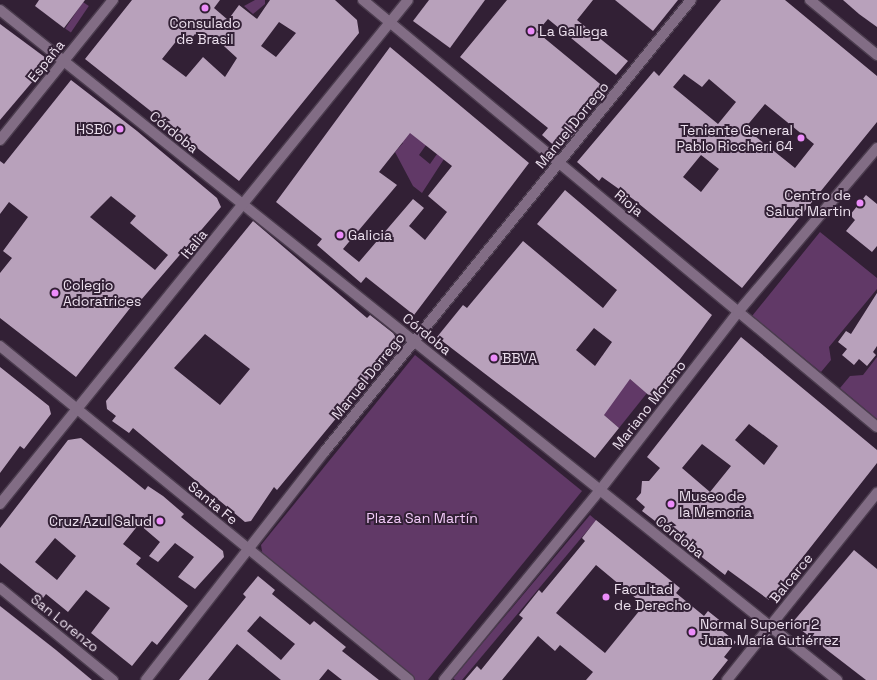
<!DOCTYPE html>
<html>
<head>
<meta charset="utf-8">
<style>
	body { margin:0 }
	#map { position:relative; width:877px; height:680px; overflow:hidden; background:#322035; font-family:"Space Grotesk",sans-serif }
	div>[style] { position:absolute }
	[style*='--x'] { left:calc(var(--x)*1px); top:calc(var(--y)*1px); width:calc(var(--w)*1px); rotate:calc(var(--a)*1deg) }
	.green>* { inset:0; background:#613967; transform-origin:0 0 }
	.building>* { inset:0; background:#b8a1bb }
	.roads { filter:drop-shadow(1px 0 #4b3c4e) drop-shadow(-1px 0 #4b3c4e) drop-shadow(0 1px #4b3c4e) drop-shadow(0 -1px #4b3c4e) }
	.minor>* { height:10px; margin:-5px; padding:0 5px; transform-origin:5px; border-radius:5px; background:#826d85 }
	.secondary>* { height:10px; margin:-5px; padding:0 5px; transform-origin:5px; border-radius:5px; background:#826d85 }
	.dots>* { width:11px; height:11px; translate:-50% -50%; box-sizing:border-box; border:2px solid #322035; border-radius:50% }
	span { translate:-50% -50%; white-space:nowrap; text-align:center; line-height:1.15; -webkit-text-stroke:4px #322035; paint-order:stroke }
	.poi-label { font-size:14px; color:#ebdfed }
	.left { translate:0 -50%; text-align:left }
	.right { translate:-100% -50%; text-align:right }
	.street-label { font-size:14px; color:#ebdfed }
	.park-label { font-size:14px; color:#f2caf8 }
</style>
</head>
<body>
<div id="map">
	<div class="green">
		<div style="clip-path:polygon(255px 0,265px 0,265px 4px,253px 14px,244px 6px)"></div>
		<div style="left:83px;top:2px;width:7px;height:32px;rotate:34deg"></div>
		<div style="clip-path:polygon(390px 116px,426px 145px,419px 155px,430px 164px,437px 154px,444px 159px,422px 193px,413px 186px,395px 152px,403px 143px,382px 127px)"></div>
		<div style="clip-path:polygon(820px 232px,877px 278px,877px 289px,829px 347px,831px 360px,821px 372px,752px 316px)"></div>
		<div style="clip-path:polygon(415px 355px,582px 491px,428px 680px,412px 680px,263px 557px,261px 545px)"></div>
		<div style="clip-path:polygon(602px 356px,647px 393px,619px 428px,604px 415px,595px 367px)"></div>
		<div style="clip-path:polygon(877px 357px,877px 419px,840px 388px,850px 376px,863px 375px)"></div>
		<div style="left:590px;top:515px;width:8px;height:213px;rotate:40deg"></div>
	</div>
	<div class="building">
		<div style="clip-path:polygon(39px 0,85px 0,64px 28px,35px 6px)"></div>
		<div style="clip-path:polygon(evenodd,132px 0,220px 0,214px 8px,228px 20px,239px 5px,257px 19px,270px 0,335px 0,357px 20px,359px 33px,239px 181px,85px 59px,132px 0,279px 22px,296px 33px,276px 57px,261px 46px,279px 22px,132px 0,195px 34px,208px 43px,213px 36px,237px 58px,225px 77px,203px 57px,186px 77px,162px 59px,178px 39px,186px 45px,195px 34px)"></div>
		<div style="clip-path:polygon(429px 0,485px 0,450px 48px,413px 21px)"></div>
		<div style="clip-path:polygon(507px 0,593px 0,577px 20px,628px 61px,616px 75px,548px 19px,537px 32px,605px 88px,588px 109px,583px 105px,569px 124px,577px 131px,559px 150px,542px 135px,548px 128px,460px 57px)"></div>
		<div style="clip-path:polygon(615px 0,678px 0,653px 31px)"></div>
		<div style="clip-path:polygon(evenodd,721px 0,785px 0,877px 76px,877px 122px,742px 288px,633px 199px,602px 177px,599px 181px,577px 162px,654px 71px,659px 76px,721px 0,684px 74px,702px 87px,709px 79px,736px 102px,718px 124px,673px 87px,684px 74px,721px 0,765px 104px,814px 144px,795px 168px,745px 128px,765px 104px,721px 0,701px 155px,719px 169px,701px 192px,683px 177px,701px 155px)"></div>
		<div style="clip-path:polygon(843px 0,877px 0,877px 27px,859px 14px)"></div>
		<div style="clip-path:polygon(0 24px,50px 61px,0 120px)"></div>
		<div style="clip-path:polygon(evenodd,390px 47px,529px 163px,414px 315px,366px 277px,361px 283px,317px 245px,322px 239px,276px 202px,390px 47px,410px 133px,452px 166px,428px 196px,447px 212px,425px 240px,409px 226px,424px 208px,413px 199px,359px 262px,343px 249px,397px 185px,379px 172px,410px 133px)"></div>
		<div style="clip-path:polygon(evenodd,71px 80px,137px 131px,217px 198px,221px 207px,141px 300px,138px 298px,76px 377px,0 318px,0 273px,12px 258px,3px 251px,28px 217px,9px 202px,0 214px,0 161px,4px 164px,71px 80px,111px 196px,136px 216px,130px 223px,168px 255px,155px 270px,90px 217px,111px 196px)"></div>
		<div style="clip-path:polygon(evenodd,565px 190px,712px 315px,652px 398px,630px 379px,604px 415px,619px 428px,595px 458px,437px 337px,463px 305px,467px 308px,523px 241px,603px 308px,617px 290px,537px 224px,565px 190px,594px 328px,612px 342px,595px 366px,576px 350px,594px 328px)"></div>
		<div style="clip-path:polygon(866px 195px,877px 204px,877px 246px,872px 252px,846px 231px,855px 220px,850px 215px)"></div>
		<div style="clip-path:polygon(evenodd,253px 221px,367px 318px,370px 315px,393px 333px,399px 342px,277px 490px,274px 487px,251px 521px,245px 522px,133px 428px,129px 433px,112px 421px,116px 416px,107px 409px,106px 401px,253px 221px,205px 334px,250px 369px,220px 405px,174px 368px,205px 334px)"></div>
		<div style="clip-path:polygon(877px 293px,877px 346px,873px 352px,876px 355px,867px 366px,859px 359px,854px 365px,842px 355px,847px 349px,838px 342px,846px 331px,851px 334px)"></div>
		<div style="clip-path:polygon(evenodd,741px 337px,877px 450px,877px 463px,769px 600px,728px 570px,725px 575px,642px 511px,645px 507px,636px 499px,641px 493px,642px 481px,649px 481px,660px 468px,647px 457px,741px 337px,749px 424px,778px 446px,764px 465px,735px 440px,749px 424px,741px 337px,702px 444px,731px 466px,710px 492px,682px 468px,702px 444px)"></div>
		<div style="clip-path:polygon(0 367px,49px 406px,51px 414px,24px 449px,20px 446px,0 473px)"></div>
		<div style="clip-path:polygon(evenodd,81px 438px,145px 490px,148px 486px,163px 496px,184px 514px,181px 517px,223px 551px,224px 557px,195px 589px,178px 577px,194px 557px,175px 543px,158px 562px,149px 556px,160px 542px,139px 524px,123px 544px,141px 558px,136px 564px,188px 606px,157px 645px,152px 641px,132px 666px,91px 633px,110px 608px,86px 590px,68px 612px,46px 594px,43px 598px,0 563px,0 528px,68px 440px,81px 438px,55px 538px,76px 556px,57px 580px,35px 562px,55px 538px)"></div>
		<div style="clip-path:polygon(evenodd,596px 520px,680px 588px,676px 593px,704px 616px,708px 611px,723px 623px,719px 628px,736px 642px,724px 657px,728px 660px,712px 680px,586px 680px,593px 672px,560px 645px,555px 651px,538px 636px,502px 680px,465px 680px,477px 666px,481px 670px,523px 618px,519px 615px,539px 590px,542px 593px,585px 541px,582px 538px,596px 520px,596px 565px,644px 605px,605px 653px,556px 613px,596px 565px)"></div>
		<div style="clip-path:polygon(854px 550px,877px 569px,877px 680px,866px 680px,792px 623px)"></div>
		<div style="clip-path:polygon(evenodd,258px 576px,275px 590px,272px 594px,310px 625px,314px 621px,346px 647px,342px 651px,379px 680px,342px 680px,328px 669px,319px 680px,281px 680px,237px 644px,208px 680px,179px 680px,246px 597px,243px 594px,258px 576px,260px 616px,295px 644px,281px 660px,247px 631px,260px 616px)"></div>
		<div style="clip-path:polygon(0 606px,56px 650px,92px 680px,0 680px)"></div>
	</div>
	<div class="roads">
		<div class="minor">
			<div style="--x:363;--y:0;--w:668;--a:39.72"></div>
			<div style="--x:810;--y:0;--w:87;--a:39.4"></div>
			<div style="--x:0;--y:10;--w:768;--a:38.66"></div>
			<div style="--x:600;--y:490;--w:225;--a:-52.2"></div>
			<div style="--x:738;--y:312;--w:215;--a:-49.7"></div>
			<div style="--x:0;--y:140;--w:180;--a:-51.1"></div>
			<div style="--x:0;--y:504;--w:648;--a:-51.01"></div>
			<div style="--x:146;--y:680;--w:291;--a:-52"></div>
			<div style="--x:325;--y:451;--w:581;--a:-50.94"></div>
			<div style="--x:727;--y:680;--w:240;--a:-51.3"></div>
		</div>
		<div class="secondary">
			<div style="--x:0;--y:346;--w:528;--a:39.24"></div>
			<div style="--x:0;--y:588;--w:146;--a:39.2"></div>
			<div style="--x:444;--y:680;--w:246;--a:-50.6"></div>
			<div style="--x:600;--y:490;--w:304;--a:38.7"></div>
		</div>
	</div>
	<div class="dots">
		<div style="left:205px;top:8px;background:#ec8cfa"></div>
		<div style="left:531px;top:31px;background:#ec8cfa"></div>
		<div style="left:120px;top:129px;background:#ec8cfa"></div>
		<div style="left:801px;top:138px;background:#ec8cfa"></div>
		<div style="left:860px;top:203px;background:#ec8cfa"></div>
		<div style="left:340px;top:235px;background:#ec8cfa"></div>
		<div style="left:55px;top:293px;background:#ec8cfa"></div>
		<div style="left:494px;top:358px;background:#ec8cfa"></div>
		<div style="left:671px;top:504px;background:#ec8cfa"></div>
		<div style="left:160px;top:521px;background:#ec8cfa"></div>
		<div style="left:606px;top:597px;background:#ec8cfa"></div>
		<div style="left:692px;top:632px;background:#ec8cfa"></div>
	</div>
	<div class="poi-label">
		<span style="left:205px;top:31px">Consulado<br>de Brasil</span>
		<span class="left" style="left:539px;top:31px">La Gallega</span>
		<span class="right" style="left:112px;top:129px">HSBC</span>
		<span class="right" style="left:793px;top:138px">Teniente General<br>Pablo Riccheri 64</span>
		<span class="right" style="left:851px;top:203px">Centro de<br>Salud Martin</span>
		<span class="left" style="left:348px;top:235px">Galicia</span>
		<span class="left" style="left:63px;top:293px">Colegio<br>Adoratrices</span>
		<span class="left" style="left:502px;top:358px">BBVA</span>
		<span class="left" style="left:679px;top:504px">Museo de<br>la Memoria</span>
		<span class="right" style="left:152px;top:521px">Cruz Azul Salud</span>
		<span class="left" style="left:614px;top:597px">Facultad<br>de Derecho</span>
		<span class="left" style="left:700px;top:632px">Normal Superior 2<br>Juan María Gutiérrez</span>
	</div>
	<div class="street-label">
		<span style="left:46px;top:61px;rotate:-51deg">España</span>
		<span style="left:572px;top:125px;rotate:-51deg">Manuel Dorrego</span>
		<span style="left:174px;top:132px;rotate:39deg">Córdoba</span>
		<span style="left:629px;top:203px;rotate:40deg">Rioja</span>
		<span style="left:194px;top:244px;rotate:-51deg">Italia</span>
		<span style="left:427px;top:334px;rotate:39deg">Córdoba</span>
		<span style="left:368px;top:376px;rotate:-51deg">Manuel Dorrego</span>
		<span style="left:649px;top:405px;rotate:-52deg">Mariano Moreno</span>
		<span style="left:213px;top:503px;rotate:39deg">Santa Fe</span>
		<span style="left:680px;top:537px;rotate:39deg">Córdoba</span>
		<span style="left:791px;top:578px;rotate:-51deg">Balcarce</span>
		<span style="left:65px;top:623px;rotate:39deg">San Lorenzo</span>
	</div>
	<div class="park-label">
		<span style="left:422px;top:518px">Plaza San Martín</span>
	</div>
</div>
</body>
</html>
